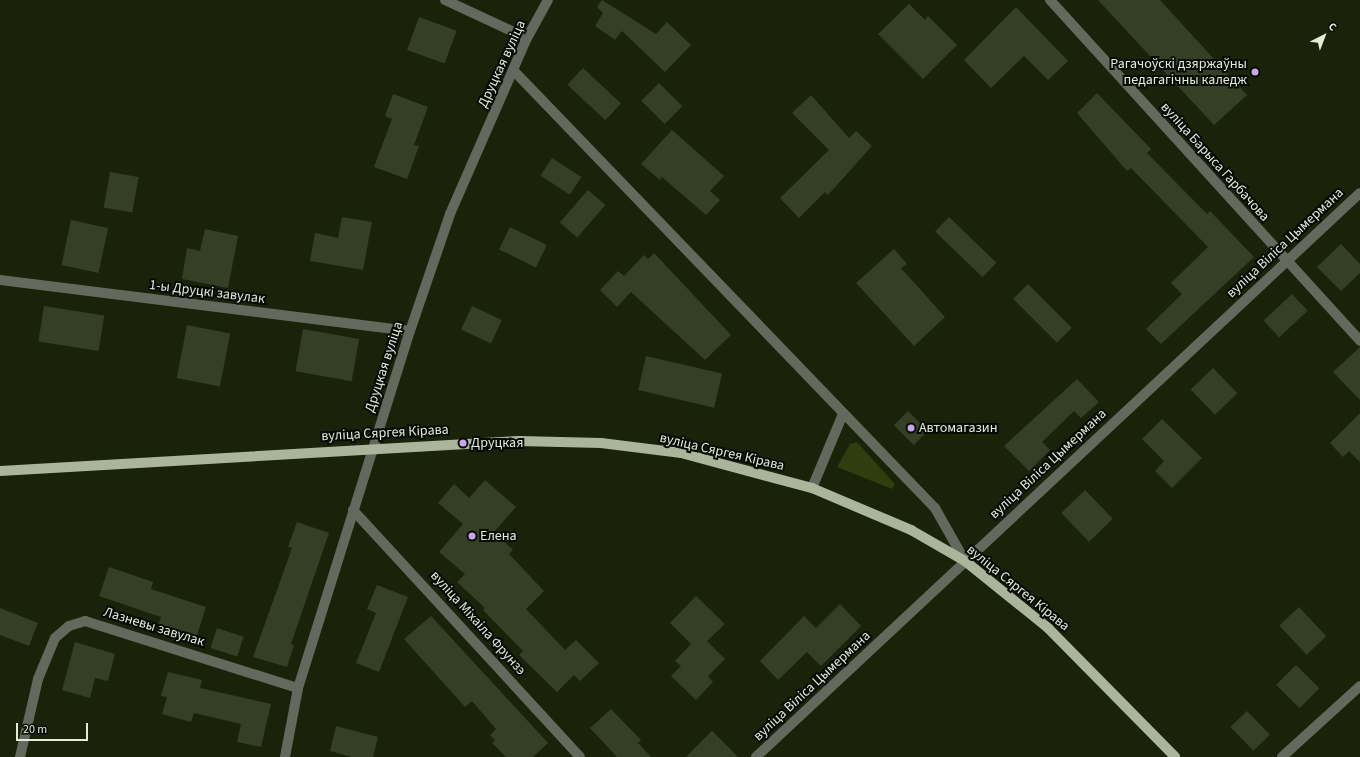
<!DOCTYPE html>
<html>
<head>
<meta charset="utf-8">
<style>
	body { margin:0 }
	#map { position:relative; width:1360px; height:757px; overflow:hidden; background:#1a220a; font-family:"Source Sans 3",sans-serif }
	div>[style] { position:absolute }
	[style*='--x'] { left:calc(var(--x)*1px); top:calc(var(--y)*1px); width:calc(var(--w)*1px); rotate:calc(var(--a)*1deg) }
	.green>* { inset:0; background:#2e3e0e }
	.building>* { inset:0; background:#353f26; transform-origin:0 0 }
	.street>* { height:10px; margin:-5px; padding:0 5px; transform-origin:5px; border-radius:5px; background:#64695d }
	.primary>* { height:10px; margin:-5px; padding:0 5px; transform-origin:5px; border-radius:5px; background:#abb59c }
	.dots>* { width:11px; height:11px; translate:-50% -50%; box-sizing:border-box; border:2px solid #070a03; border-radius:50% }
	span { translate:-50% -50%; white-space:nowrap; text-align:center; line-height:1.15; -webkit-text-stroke:4px #070a03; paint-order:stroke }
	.street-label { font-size:14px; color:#e3eada }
	.poi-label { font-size:14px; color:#e3eada }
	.right { translate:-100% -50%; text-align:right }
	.left { translate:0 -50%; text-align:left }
	.north { position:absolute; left:1304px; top:16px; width:40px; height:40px; -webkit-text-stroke:3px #070a03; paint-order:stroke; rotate:42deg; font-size:11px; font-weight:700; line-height:16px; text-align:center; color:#e3eada }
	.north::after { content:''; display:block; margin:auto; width:14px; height:18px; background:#e3eada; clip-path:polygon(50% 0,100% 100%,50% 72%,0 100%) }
	.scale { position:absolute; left:16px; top:723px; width:72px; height:18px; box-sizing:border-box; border:2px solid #e3eada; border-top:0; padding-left:5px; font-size:12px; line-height:14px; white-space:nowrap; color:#e3eada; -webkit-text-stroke:3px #070a03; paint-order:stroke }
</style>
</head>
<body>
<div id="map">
	<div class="green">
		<div style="clip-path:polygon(857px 442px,895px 484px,892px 489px,837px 467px,850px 444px)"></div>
	</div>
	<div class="building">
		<div style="clip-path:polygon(602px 0,656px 34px,667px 22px,691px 45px,665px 72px,622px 31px,615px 40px,595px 26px,603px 13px,597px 7px)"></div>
		<div style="clip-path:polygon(1098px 0,1160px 0,1247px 95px,1214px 125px)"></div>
		<div style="clip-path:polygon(909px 4px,925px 20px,928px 16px,957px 45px,923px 79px,878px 34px)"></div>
		<div style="clip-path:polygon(1016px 7px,1068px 61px,1048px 80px,1024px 56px,991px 88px,964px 60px)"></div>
		<div style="left:419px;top:17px;width:40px;height:35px;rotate:20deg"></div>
		<div style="left:583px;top:68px;width:52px;height:23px;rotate:43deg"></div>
		<div style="left:659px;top:83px;width:33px;height:25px;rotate:45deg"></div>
		<div style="clip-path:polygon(1097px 93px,1151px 149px,1147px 153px,1207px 214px,1210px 211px,1254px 257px,1161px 344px,1146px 329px,1182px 294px,1171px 283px,1208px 247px,1131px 168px,1127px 171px,1077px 113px)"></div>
		<div style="clip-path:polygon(393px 94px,428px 107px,414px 145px,419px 146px,407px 179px,374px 167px,392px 119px,385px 116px)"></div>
		<div style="clip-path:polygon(811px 95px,849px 138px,856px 131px,872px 146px,828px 195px,825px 192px,799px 218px,780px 198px,829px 150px,792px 113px)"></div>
		<div style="clip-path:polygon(672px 130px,724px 176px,710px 191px,720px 200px,706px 215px,662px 177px,660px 180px,641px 164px)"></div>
		<div style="left:552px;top:158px;width:35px;height:21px;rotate:33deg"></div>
		<div style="left:110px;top:172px;width:29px;height:36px;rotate:10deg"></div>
		<div style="left:588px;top:190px;width:23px;height:43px;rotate:41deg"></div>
		<div style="clip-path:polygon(342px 217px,372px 222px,363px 270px,310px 261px,315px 233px,338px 238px)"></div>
		<div style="left:949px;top:217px;width:66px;height:20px;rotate:44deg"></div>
		<div style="left:71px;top:220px;width:38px;height:46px;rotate:12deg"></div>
		<div style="left:510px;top:227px;width:41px;height:25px;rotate:26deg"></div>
		<div style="clip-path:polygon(205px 229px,238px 236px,228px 288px,182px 279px,187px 248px,200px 251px)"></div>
		<div style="clip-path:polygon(1341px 244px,1360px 264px,1360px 273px,1341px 291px,1317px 267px)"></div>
		<div style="clip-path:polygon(894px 249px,907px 264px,901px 268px,945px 317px,914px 346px,856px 283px)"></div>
		<div style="clip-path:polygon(654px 253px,731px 335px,705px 360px,631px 292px,617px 307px,600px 290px,618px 271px,624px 276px,644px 255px,648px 259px)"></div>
		<div style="left:1028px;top:284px;width:62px;height:21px;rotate:45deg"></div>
		<div style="left:1292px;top:294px;width:23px;height:39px;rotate:47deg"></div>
		<div style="left:44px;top:306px;width:61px;height:36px;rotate:9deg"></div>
		<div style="left:472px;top:306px;width:33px;height:26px;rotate:25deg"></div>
		<div style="left:187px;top:325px;width:44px;height:54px;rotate:11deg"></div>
		<div style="left:303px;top:329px;width:57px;height:43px;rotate:10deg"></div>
		<div style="clip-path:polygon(1360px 347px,1360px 400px,1333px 372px)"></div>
		<div style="left:646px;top:356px;width:78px;height:35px;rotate:13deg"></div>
		<div style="left:1213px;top:368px;width:35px;height:31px;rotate:46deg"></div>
		<div style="clip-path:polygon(1077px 379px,1099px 402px,1081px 418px,1074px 411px,1042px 442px,1050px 450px,1029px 471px,1004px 446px)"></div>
		<div style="left:908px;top:411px;width:28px;height:20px;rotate:45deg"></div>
		<div style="clip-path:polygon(1360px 413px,1360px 462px,1349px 451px,1343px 457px,1330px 443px)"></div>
		<div style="clip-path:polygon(1162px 419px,1202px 458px,1172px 488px,1155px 471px,1164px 461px,1142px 439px)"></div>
		<div style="clip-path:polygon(485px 480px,516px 507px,494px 532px,513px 550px,509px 554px,544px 591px,526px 609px,565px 650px,576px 640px,599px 663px,580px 681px,574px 675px,557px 692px,519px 655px,523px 651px,483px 610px,485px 608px,457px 582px,465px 574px,439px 552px,463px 524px,438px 503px,454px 484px,469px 498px)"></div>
		<div style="left:1085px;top:490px;width:40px;height:33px;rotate:46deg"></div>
		<div style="clip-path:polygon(297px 522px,329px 533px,291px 644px,294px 645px,287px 667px,253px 657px,292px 548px,288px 547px)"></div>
		<div style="clip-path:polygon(109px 567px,153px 582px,151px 589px,206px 607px,196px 638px,158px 626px,161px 617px,99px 596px)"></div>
		<div style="clip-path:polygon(377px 585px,408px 597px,379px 672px,356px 663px,376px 613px,367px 609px)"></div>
		<div style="clip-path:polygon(696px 596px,725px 624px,707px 641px,725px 659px,708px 676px,713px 682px,696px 700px,671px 676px,681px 666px,675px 661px,691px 644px,670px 623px)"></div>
		<div style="clip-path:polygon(840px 604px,861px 626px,821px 666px,807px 652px,778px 680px,760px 661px,804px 616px,816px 628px)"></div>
		<div style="left:1299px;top:607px;width:40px;height:27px;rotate:47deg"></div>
		<div style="clip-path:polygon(0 608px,38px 623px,29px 646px,0 635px)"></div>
		<div style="clip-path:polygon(431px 616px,548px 743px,533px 757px,506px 757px,492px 743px,495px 740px,490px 735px,496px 729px,472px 701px,465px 707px,404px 639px)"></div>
		<div style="left:217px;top:628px;width:28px;height:21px;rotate:18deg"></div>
		<div style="clip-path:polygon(75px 642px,115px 654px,108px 681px,95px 678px,90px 698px,62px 690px)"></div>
		<div style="left:1296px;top:665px;width:33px;height:28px;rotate:45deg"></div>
		<div style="clip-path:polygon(168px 672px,202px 680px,200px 688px,271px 704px,261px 747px,237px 742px,241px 724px,194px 713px,191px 722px,162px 714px,167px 697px,161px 696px)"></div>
		<div style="clip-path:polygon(611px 709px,641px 740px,638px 743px,651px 757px,617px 757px,590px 728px)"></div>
		<div style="left:1247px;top:711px;width:33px;height:23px;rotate:46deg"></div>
		<div style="clip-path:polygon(336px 726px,378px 737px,373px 757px,352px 757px,330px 751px)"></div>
		<div style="clip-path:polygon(712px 731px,738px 757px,686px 757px)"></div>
	</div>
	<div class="street">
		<div style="--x:445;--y:0;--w:90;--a:24.9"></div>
		<div style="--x:1050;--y:0;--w:461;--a:47.7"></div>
		<div style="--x:513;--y:70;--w:608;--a:46.07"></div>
		<div style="--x:935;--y:508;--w:61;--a:60.5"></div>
		<div style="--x:0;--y:280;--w:413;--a:7.1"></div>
		<div style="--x:812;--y:488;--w:80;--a:-67.3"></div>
		<div style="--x:353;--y:510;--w:335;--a:47.4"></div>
		<div style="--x:20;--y:757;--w:80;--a:-77"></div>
		<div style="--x:38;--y:679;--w:44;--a:-67.5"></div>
		<div style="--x:55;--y:638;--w:18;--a:-41"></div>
		<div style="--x:69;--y:626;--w:17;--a:-17"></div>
		<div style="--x:85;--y:621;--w:223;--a:17.5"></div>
		<div style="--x:285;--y:757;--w:70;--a:-79.3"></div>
		<div style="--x:298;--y:688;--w:374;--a:-72.6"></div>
		<div style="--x:410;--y:331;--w:124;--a:-71.1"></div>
		<div style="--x:450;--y:214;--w:192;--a:-66.4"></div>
		<div style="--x:527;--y:38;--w:43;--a:-61.1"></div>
		<div style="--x:756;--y:757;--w:826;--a:-43.04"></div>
		<div style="--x:1282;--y:757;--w:105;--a:-42.3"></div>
	</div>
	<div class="primary">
		<div style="--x:0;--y:471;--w:520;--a:-3.31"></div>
		<div style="--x:519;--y:441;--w:82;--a:1.4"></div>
		<div style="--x:601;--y:443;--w:81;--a:7.1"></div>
		<div style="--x:681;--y:453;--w:136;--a:15"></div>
		<div style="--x:812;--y:488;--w:108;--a:23"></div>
		<div style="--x:911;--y:530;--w:62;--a:29.9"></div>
		<div style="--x:965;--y:561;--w:107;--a:38.9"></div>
		<div style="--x:1048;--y:628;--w:181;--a:45.4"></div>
	</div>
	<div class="dots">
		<div style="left:1255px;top:72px;background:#c8a5ee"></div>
		<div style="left:911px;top:428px;background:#c8a5ee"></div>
		<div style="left:463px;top:443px;background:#c8a5ee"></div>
		<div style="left:472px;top:536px;background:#c8a5ee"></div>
	</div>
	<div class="street-label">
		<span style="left:502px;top:64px;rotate:-65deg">Друцкая вуліца</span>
		<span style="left:1215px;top:162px;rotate:48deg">вуліца Барыса Гарбачова</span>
		<span style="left:1285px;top:243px;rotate:-43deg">вуліца Віліса Цымермана</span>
		<span style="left:207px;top:292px;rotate:7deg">1-ы Друцкі завулак</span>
		<span style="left:384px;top:367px;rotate:-72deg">Друцкая вуліца</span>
		<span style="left:385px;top:433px;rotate:-3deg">вуліца Сяргея Кірава</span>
		<span style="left:722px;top:452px;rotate:13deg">вуліца Сяргея Кірава</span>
		<span style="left:1048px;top:464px;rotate:-43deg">вуліца Віліса Цымермана</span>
		<span style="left:1018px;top:588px;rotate:39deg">вуліца Сяргея Кірава</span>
		<span style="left:478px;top:623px;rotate:48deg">вуліца Міхаіла Фрунзэ</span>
		<span style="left:154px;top:627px;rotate:17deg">Лазневы завулак</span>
		<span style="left:812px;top:686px;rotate:-43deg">вуліца Віліса Цымермана</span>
	</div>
	<div class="poi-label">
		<span class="right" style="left:1247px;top:72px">Рагачоўскі дзяржаўны<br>педагагічны каледж</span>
		<span class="left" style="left:919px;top:428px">Автомагазин</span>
		<span class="left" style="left:471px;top:443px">Друцкая</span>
		<span class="left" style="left:480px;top:536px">Елена</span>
	</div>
	<div class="north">С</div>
	<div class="scale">20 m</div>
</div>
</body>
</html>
